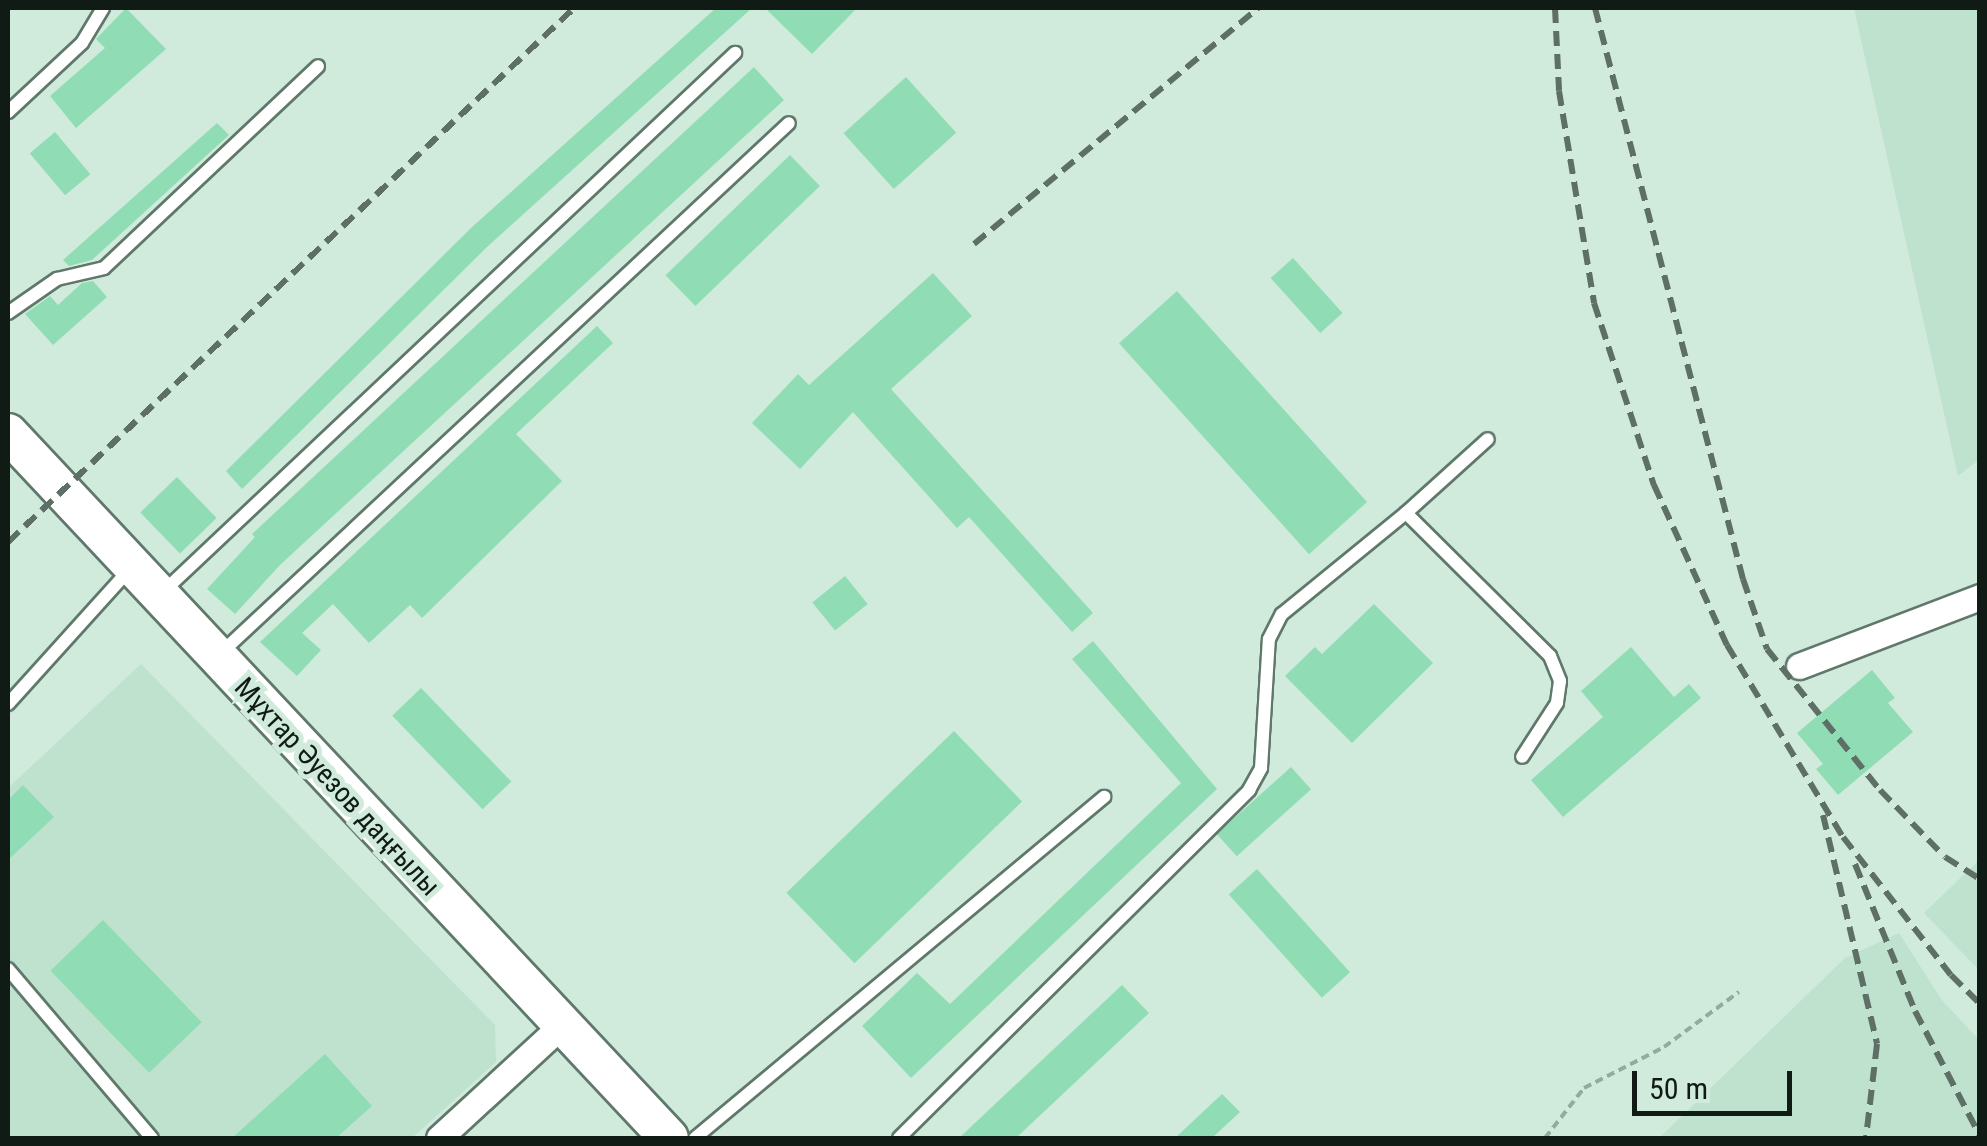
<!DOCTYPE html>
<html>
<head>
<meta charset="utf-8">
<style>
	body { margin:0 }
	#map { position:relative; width:1987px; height:1146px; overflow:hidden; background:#d0ebdb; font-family:"Roboto Condensed",sans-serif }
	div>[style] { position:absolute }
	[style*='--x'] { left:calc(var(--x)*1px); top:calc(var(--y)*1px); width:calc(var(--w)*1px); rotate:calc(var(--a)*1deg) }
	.built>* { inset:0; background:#bee2ce }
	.building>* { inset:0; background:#90ddb5; transform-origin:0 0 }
	.path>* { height:4px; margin-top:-2px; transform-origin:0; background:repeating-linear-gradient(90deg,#94aa9d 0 8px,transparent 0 13px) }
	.roads { filter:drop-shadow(2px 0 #60786b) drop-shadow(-2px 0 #60786b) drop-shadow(0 2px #60786b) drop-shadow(0 -2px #60786b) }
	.lane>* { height:12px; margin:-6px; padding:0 6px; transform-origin:6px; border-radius:6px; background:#fff }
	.street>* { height:25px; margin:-12.5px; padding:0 12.5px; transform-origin:12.5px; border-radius:12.5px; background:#fff }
	.secondary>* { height:38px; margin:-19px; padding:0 19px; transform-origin:19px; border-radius:19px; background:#fff }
	.rail>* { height:6px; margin-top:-3px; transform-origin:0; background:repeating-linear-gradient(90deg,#5e6f66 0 15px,transparent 0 23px) }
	span { translate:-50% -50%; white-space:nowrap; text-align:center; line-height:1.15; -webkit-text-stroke:10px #d0ebdb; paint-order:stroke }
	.street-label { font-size:28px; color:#111b16 }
	.frame { position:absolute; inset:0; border:10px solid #111b16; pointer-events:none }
	.scale { position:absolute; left:1632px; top:1071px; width:160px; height:45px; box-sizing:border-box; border:5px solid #111b16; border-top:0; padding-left:12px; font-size:30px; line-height:35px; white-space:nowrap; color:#111b16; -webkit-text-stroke:8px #d0ebdb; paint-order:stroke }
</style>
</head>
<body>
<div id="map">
	<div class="built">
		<div style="clip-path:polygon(1854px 8px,1979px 8px,1980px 459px,1958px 476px)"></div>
		<div style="clip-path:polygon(141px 664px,495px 1025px,496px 1062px,412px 1138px,8px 1138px,8px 788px)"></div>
		<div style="clip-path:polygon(1979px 860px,1979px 970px,1924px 913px)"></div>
		<div style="clip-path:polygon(1899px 933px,1941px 999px,1979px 1040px,1979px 1138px,1659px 1138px,1845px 958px)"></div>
	</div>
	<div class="building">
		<div style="clip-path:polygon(126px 8px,166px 49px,76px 128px,50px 96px,105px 48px,96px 39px)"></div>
		<div style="clip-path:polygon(716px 8px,752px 8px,487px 247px,242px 489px,226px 471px,471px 228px)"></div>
		<div style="clip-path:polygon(765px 8px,857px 8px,812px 54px)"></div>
		<div style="clip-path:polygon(754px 67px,784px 100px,280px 565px,235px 614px,207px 589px,255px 537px,252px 534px)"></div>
		<div style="left:906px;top:77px;width:75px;height:84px;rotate:48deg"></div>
		<div style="clip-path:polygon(217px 123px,229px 135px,92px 260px,69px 266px,63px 260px)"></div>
		<div style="left:55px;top:132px;width:55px;height:33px;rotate:50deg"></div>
		<div style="left:790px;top:155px;width:43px;height:173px;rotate:46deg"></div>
		<div style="left:1293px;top:258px;width:74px;height:30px;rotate:48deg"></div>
		<div style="clip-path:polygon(933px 273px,972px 316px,891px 389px,1093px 613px,1072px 632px,969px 517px,957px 528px,853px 412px,800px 469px,752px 423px,798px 374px,809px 385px)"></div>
		<div style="clip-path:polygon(93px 281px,107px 297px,53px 345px,25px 314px,50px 296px,58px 305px,82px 283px)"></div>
		<div style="left:1177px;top:291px;width:284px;height:78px;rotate:48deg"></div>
		<div style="clip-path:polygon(597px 326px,613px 343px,516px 434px,562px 481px,422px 618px,410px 605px,369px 643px,333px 604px,302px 633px,321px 650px,297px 676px,260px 642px)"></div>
		<div style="left:177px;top:477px;width:57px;height:51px;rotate:46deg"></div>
		<div style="left:845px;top:576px;width:36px;height:42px;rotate:51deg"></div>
		<div style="clip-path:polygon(1374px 604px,1433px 663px,1352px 743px,1285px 676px,1315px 647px,1322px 654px)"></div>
		<div style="clip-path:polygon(1093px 641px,1217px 789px,911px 1078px,862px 1026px,917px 973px,950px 1004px,1181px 783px,1072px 659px)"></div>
		<div style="clip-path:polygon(1631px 647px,1674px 697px,1689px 684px,1701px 698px,1563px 817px,1531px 780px,1603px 717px,1581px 691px)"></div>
		<div style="clip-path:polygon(1872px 670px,1895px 698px,1888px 703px,1913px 732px,1838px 795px,1816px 769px,1823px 764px,1797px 733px)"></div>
		<div style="left:421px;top:688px;width:130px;height:40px;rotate:46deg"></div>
		<div style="left:954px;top:731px;width:98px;height:233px;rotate:46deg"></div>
		<div style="left:1291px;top:767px;width:30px;height:100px;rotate:48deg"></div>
		<div style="clip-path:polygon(23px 785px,54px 817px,8px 860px,8px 800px)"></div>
		<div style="left:1257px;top:869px;width:139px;height:38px;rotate:48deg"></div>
		<div style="left:103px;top:920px;width:142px;height:73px;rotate:46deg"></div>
		<div style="clip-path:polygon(1122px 985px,1149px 1013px,1016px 1138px,959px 1138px)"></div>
		<div style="clip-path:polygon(325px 1054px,372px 1106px,336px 1138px,232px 1138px)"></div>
		<div style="clip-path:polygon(1222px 1094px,1240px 1112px,1212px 1138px,1175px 1138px)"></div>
	</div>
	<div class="path">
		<div style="--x:1545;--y:1138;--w:63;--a:-52"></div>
		<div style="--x:1584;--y:1088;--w:90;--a:-27.1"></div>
		<div style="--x:1664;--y:1047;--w:93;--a:-36.3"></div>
	</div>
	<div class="roads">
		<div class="lane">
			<div style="--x:8;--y:112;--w:101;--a:-43"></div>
			<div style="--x:82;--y:43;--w:41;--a:-59"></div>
			<div style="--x:8;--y:313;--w:60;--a:-34.8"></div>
			<div style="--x:57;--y:279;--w:48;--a:-13.2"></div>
			<div style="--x:104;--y:268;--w:294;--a:-43.3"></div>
			<div style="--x:1406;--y:513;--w:203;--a:44.8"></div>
			<div style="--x:1550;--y:656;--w:27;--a:68"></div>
			<div style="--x:1560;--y:681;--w:22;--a:98"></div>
			<div style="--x:1557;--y:703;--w:64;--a:122.9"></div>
			<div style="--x:164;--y:591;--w:785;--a:-43.3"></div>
			<div style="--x:222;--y:652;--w:775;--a:-43.01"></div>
			<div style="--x:8;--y:704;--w:182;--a:-47.9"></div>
			<div style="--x:8;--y:969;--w:222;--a:49.6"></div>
			<div style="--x:695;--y:1138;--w:533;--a:-39.82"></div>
			<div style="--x:899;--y:1138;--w:494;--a:-44.8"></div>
			<div style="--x:1249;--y:790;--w:25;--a:-61"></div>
			<div style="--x:1261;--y:768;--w:129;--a:-86.5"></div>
			<div style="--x:1269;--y:639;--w:28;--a:-63"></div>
			<div style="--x:1282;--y:614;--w:160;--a:-39.2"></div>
			<div style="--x:1406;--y:513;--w:110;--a:-42.1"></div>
		</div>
		<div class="street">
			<div style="--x:1799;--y:666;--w:194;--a:-20.9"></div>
			<div style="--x:439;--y:1138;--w:166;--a:-42.6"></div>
		</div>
		<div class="secondary">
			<div style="--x:8;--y:433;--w:966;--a:46.84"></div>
		</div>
	</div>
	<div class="rail">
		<div style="--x:1555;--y:8;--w:83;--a:87.2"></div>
		<div style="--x:1559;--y:91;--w:215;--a:80.6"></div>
		<div style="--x:1594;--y:303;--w:192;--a:71.8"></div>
		<div style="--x:1654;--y:485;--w:176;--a:65.5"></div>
		<div style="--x:1727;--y:645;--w:224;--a:58.9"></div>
		<div style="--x:1843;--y:837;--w:175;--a:52"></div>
		<div style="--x:1951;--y:975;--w:41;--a:45"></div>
		<div style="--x:1595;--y:8;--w:590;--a:75.47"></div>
		<div style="--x:1743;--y:579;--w:74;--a:71.1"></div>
		<div style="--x:1767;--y:649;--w:181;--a:51.3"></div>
		<div style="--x:1880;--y:790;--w:93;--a:45.9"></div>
		<div style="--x:1945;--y:857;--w:41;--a:32.2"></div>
		<div style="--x:974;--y:244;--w:369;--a:-39.7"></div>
		<div style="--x:8;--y:542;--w:778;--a:-43.33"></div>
		<div style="--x:1823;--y:815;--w:235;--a:76.7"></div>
		<div style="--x:1877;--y:1044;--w:95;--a:96.7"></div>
		<div style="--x:1855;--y:864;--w:159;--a:67.8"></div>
		<div style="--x:1915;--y:1011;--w:141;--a:62.5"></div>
	</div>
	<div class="street-label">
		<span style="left:337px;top:787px;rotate:47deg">Мұхтар Әуезов даңғылы</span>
	</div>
	<div class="frame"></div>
	<div class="scale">50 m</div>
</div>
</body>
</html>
